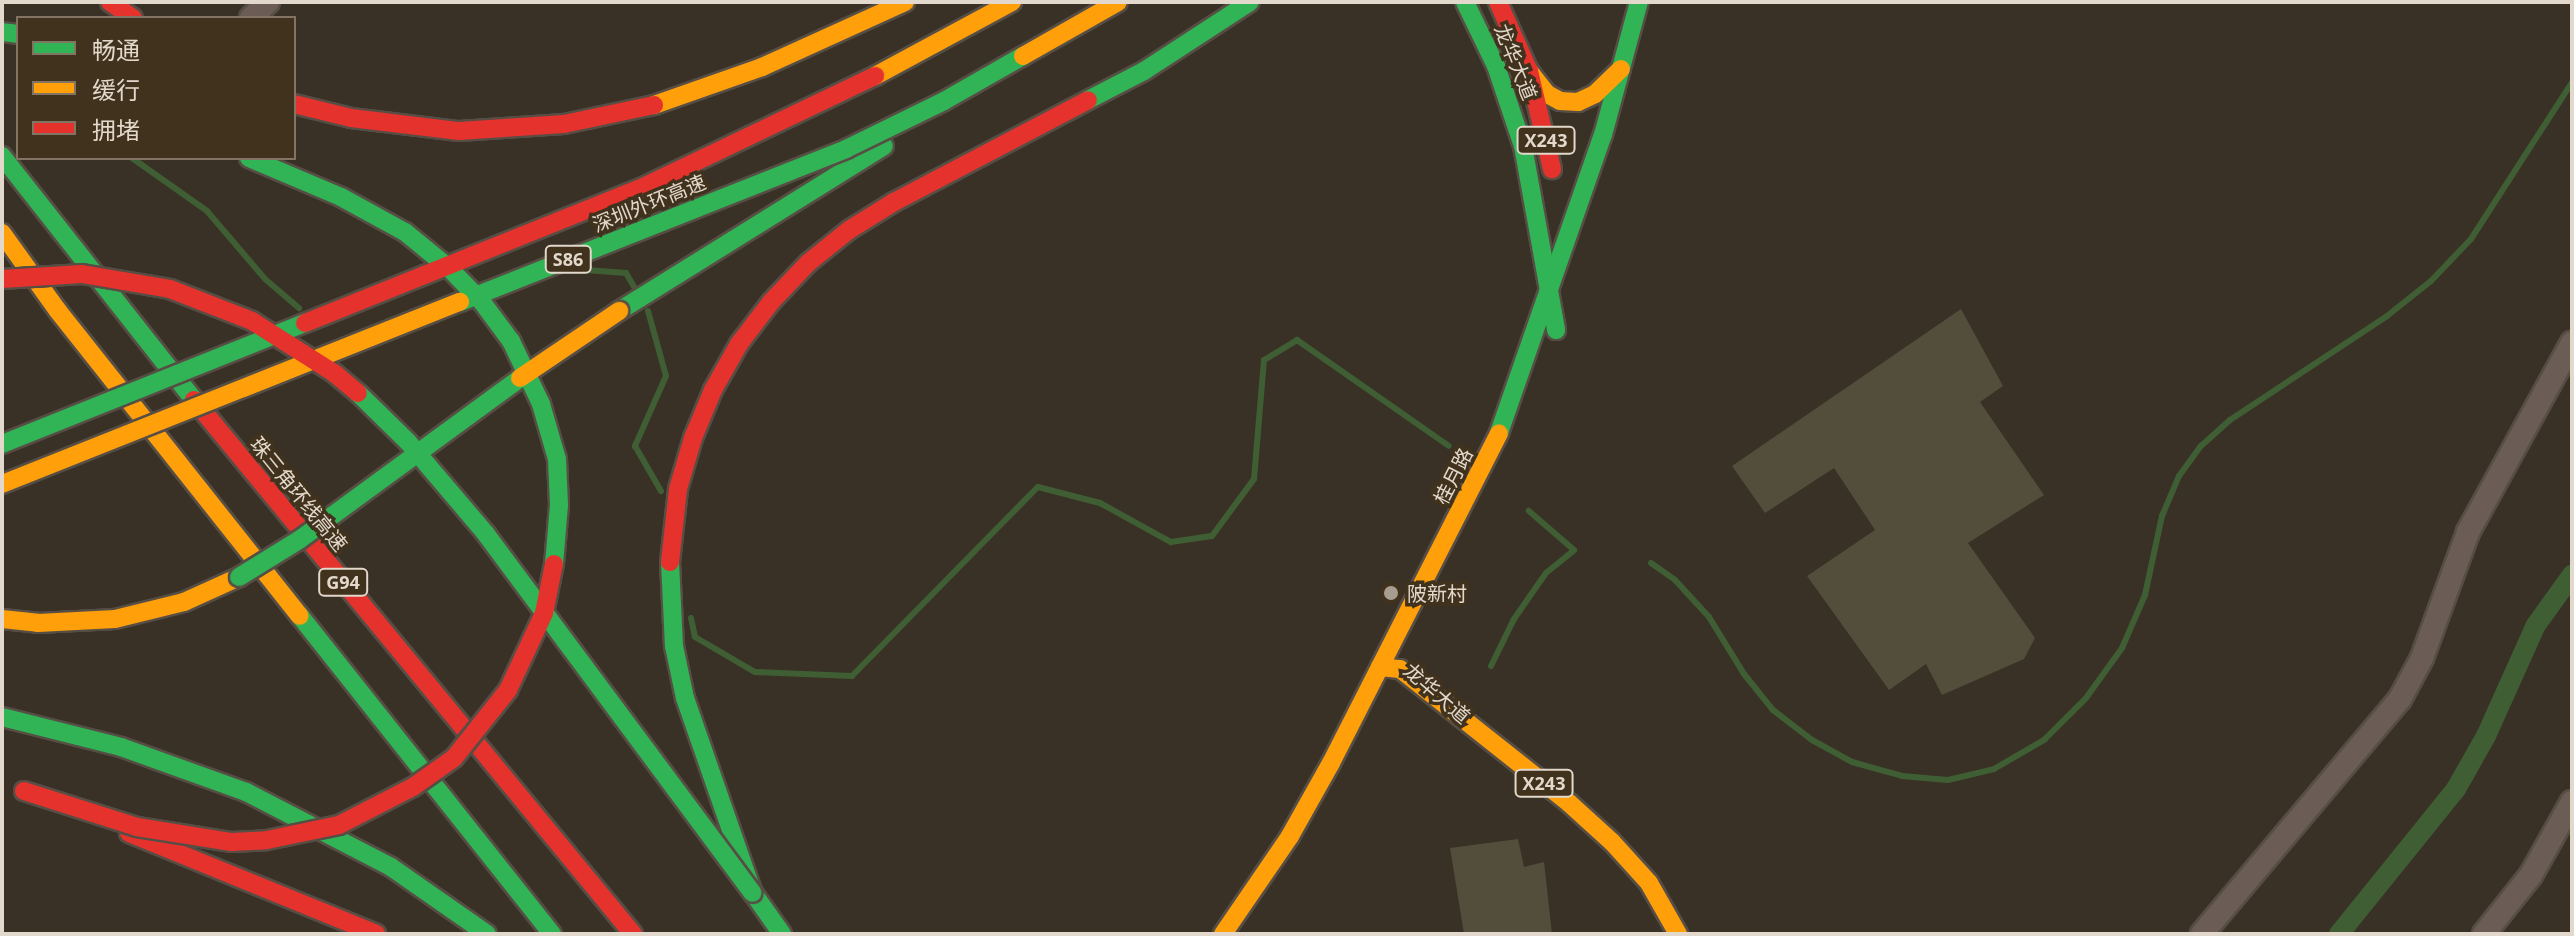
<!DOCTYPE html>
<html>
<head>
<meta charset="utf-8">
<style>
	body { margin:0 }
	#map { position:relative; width:2574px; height:936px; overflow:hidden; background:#393125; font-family:"Open Sans","Noto Sans SC",sans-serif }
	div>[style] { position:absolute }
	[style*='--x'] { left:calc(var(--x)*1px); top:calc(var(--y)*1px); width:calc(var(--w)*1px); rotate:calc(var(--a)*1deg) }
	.stream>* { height:6px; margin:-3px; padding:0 3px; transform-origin:3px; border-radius:3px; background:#3f5e34 }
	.canal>* { height:20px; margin:-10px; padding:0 10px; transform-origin:10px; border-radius:10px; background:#3f5e34 }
	.building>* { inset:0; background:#534d3c }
	.roads { filter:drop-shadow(2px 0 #564e45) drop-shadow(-2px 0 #564e45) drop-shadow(0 2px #564e45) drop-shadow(0 -2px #564e45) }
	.street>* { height:22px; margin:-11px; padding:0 11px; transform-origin:11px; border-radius:11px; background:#6b5c55 }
	.fast>* { height:18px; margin:-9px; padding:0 9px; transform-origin:9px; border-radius:9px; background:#30b455 }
	.slow>* { height:18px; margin:-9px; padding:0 9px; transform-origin:9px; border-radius:9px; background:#ff9f0a }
	.jam>* { height:18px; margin:-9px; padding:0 9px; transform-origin:9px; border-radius:9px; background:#e5322d }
	.bridges { filter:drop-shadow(2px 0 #564e45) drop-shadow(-2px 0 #564e45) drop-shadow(0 2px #564e45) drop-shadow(0 -2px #564e45) }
	.fast-bridge>* { height:18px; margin:-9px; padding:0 9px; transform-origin:9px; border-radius:9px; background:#30b455 }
	.slow-bridge>* { height:18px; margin:-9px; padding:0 9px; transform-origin:9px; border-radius:9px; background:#ff9f0a }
	.jam-bridge>* { height:18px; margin:-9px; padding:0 9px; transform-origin:9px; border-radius:9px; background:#e5322d }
	.dots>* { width:22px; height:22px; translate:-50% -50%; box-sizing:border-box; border:4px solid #41321d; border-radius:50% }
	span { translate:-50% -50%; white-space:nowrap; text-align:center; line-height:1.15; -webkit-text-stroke:7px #41321d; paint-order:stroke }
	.shield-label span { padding:2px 6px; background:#41321d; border:2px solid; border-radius:6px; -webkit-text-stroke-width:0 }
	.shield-label { font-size:18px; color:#e2d8cb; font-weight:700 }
	.street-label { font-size:20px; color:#e2d8cb }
	.poi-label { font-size:20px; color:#e2d8cb }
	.left { translate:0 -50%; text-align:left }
	.frame { position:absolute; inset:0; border:4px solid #e2d8cb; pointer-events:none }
	.legend { position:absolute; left:16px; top:16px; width:280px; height:144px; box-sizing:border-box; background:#41321d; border:2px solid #817463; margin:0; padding:10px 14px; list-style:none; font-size:24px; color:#e2d8cb }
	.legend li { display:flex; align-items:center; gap:16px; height:40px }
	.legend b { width:40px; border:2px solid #817463 }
</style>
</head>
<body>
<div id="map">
	<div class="stream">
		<div style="--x:132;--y:158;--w:92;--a:35.2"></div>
		<div style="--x:207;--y:211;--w:89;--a:49.5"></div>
		<div style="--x:265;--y:279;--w:45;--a:40.5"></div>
		<div style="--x:586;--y:270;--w:40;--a:4.3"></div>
		<div style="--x:626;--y:273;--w:16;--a:60"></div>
		<div style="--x:648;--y:311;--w:67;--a:74.5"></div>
		<div style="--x:666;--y:376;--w:77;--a:113.9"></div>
		<div style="--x:635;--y:446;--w:52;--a:60"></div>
		<div style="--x:1651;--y:563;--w:29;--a:35"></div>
		<div style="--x:1675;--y:580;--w:50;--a:47.4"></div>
		<div style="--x:1709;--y:617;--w:67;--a:58.4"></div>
		<div style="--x:1744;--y:674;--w:46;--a:51.1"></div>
		<div style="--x:1773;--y:710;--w:49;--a:37.6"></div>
		<div style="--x:1812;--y:740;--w:46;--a:28.8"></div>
		<div style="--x:1852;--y:762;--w:52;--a:15.6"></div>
		<div style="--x:1902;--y:776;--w:46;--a:5"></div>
		<div style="--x:1948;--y:780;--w:47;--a:-13.4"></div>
		<div style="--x:1994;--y:769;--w:58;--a:-30.1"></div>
		<div style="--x:2044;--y:740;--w:59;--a:-45"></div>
		<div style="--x:2086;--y:698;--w:62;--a:-54.2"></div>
		<div style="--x:2122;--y:648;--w:58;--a:-66.5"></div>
		<div style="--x:2145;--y:595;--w:81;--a:-77.9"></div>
		<div style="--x:2162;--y:516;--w:43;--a:-67"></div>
		<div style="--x:2179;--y:476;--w:37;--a:-54"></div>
		<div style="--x:2201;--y:446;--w:39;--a:-42"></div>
		<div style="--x:2230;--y:420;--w:188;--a:-33.5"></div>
		<div style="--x:2387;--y:316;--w:56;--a:-38.5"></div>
		<div style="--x:2431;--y:281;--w:58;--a:-46.4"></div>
		<div style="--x:2471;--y:239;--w:187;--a:-57.2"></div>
		<div style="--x:691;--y:618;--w:19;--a:78"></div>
		<div style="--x:695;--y:637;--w:69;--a:30.3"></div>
		<div style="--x:755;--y:672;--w:97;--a:2.4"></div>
		<div style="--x:852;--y:676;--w:265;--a:-45.5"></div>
		<div style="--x:1038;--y:487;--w:64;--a:14.5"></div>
		<div style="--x:1100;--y:503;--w:81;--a:28.8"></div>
		<div style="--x:1171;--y:542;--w:41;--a:-8.3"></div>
		<div style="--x:1212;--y:536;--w:71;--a:-53.6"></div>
		<div style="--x:1254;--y:479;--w:119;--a:-85.2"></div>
		<div style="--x:1264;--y:360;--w:39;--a:-31"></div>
		<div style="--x:1297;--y:340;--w:185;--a:34.9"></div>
		<div style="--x:1491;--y:666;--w:52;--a:-63.9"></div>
		<div style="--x:1514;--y:619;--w:56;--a:-55.2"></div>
		<div style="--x:1546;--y:573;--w:36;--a:-39"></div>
		<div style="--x:1574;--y:550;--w:60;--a:-139.1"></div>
	</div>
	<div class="canal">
		<div style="--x:2339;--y:934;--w:186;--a:-51.1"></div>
		<div style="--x:2456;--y:789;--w:61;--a:-60.5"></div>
		<div style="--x:2486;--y:736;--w:122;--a:-65.8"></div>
		<div style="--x:2536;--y:625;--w:62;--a:-54.2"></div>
	</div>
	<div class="building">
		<div style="clip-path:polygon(1961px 309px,2003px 386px,1980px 402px,2044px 495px,1968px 543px,2035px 638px,2024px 659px,1942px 695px,1926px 664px,1889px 690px,1807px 576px,1875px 530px,1834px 468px,1765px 513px,1732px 466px)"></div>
		<div style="clip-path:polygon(1518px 839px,1524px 867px,1544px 862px,1552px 934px,1464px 934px,1450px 848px)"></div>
	</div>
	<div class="roads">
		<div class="street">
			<div style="--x:251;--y:18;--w:23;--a:-43"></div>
			<div style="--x:2202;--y:934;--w:307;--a:-49.9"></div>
			<div style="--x:2400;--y:699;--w:47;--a:-61.8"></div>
			<div style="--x:2422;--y:658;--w:134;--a:-69.9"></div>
			<div style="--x:2468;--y:532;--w:216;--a:-61.2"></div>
			<div style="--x:2484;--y:934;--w:75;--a:-51.5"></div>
			<div style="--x:2531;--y:875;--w:84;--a:-60.7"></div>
		</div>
		<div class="fast">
			<div style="--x:1465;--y:2;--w:71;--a:64.2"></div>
			<div style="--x:1496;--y:66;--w:84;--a:71.4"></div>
			<div style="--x:1523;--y:146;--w:187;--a:79.8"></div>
			<div style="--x:1088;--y:100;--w:63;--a:-27.4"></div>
			<div style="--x:1144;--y:71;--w:126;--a:-33.1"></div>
			<div style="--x:2;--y:156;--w:310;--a:51.8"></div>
			<div style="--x:619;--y:311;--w:312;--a:-31.9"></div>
			<div style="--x:1499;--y:433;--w:316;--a:-70.8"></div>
			<div style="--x:1603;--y:135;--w:138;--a:-74.9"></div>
			<div style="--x:670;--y:562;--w:84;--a:87.3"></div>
			<div style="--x:674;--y:646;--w:53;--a:78.1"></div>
			<div style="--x:685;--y:698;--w:207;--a:70.8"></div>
			<div style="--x:753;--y:893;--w:50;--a:54.7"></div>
			<div style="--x:300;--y:616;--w:406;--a:51.6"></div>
			<div style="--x:2;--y:717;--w:123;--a:14.1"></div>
			<div style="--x:121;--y:747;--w:133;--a:19.8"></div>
			<div style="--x:246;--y:792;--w:163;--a:27.3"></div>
			<div style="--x:391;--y:867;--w:117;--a:34.9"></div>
		</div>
		<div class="slow">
			<div style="--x:1529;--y:71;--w:29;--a:52"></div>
			<div style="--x:1547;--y:94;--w:15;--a:28"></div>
			<div style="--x:1560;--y:101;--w:18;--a:3"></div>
			<div style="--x:1578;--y:102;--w:19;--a:-25"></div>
			<div style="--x:1595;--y:94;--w:36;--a:-44"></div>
			<div style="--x:654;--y:105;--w:114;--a:-19.4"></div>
			<div style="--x:762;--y:67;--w:157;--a:-24.4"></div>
			<div style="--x:2;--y:233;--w:96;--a:54.3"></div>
			<div style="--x:58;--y:311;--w:389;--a:51.6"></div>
			<div style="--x:2;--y:619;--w:36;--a:6"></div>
			<div style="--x:38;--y:623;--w:77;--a:-3"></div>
			<div style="--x:115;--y:619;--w:71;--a:-13.8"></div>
			<div style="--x:184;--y:602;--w:60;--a:-24.4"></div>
			<div style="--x:1380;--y:667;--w:20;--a:6"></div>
			<div style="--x:1400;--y:669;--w:216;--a:38.4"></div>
			<div style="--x:1569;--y:803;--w:58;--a:42.2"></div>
			<div style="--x:1612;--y:842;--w:55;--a:47.9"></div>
			<div style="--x:1649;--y:883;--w:59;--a:60.4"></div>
			<div style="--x:1223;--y:934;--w:119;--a:-55.6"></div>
			<div style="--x:1290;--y:836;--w:84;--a:-60.7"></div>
			<div style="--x:1331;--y:763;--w:370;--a:-63"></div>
		</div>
		<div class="jam">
			<div style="--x:110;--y:2;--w:28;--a:35"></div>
			<div style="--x:1498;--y:2;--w:76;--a:65.8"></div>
			<div style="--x:1529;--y:71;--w:101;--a:76.8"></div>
			<div style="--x:294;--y:104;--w:59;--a:13.8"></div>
			<div style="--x:351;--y:118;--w:109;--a:6.9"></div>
			<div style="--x:459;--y:131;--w:105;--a:-3.8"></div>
			<div style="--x:564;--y:124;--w:92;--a:-11.9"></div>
			<div style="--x:194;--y:400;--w:691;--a:50.58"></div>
			<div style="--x:670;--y:562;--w:73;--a:-83.7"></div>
			<div style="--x:678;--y:489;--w:53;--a:-73.6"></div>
			<div style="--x:693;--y:438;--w:52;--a:-67.4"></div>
			<div style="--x:713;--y:390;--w:53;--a:-60.5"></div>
			<div style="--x:739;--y:344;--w:53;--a:-52.7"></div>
			<div style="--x:771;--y:302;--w:54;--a:-46.5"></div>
			<div style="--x:808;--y:263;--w:53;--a:-38.8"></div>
			<div style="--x:849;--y:230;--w:53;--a:-31.9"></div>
			<div style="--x:894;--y:202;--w:219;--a:-27.7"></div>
			<div style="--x:129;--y:833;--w:267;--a:22.2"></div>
		</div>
	</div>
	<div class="bridges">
		<div class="fast-bridge">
			<div style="--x:2;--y:32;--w:16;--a:7"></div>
			<div style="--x:249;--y:158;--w:100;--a:23"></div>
			<div style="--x:341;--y:197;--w:73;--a:28.7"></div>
			<div style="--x:405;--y:232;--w:58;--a:39.4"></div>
			<div style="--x:450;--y:269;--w:46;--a:45.9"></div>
			<div style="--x:482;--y:302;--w:49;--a:53.4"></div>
			<div style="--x:511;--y:341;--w:70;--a:64.5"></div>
			<div style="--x:541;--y:404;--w:57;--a:73.8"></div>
			<div style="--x:557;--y:459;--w:46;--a:87.5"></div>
			<div style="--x:559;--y:505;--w:59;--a:94.8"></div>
			<div style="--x:460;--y:302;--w:415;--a:-21.6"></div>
			<div style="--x:846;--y:149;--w:109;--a:-26.1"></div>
			<div style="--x:944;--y:101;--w:91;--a:-29.7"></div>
			<div style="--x:358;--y:393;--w:70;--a:44.4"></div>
			<div style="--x:408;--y:442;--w:121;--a:49.7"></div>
			<div style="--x:486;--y:534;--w:447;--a:53.4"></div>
			<div style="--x:2;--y:444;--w:326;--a:-21.8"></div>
			<div style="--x:239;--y:577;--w:70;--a:-31.7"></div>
			<div style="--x:299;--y:540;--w:274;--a:-36.2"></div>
		</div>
		<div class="slow-bridge">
			<div style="--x:1023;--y:56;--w:109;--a:-29.6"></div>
			<div style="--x:875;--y:76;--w:156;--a:-28.4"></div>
			<div style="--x:520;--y:378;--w:120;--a:-34.1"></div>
			<div style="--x:2;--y:484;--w:493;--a:-21.7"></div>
		</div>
		<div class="jam-bridge">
			<div style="--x:2;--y:279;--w:80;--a:-3.6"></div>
			<div style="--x:82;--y:274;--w:89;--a:9.7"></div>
			<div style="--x:170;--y:289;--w:88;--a:21.3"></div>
			<div style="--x:252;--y:321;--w:97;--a:32.4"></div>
			<div style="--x:334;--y:373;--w:31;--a:40"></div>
			<div style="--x:305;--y:323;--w:360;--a:-21.9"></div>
			<div style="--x:639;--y:189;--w:262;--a:-25.6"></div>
			<div style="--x:24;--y:791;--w:119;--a:17.7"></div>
			<div style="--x:137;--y:827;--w:96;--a:9"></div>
			<div style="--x:232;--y:842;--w:35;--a:-3"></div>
			<div style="--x:267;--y:840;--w:74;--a:-11.8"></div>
			<div style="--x:339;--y:825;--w:83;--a:-27.2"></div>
			<div style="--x:413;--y:787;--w:50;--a:-35.3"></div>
			<div style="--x:454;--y:758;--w:87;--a:-51.5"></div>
			<div style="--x:508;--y:690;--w:85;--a:-64.9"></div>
			<div style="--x:544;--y:613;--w:50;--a:-78.5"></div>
		</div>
	</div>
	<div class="dots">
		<div style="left:1391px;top:593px;background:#a79e91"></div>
	</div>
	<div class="shield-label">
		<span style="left:1546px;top:140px">X243</span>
		<span style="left:568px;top:259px">S86</span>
		<span style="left:343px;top:582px">G94</span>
		<span style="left:1544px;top:783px">X243</span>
	</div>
	<div class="street-label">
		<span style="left:1516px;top:62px;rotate:68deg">龙华大道</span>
		<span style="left:649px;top:203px;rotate:-22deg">深圳外环高速</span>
		<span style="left:1453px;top:476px;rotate:-63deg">桂月路</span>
		<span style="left:299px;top:494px;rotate:51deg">珠三角环线高速</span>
		<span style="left:1437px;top:693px;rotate:41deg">龙华大道</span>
	</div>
	<div class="poi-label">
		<span class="left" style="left:1407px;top:593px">陂新村</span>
	</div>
	<div class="frame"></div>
	<ul class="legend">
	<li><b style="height:10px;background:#30b455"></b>畅通</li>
	<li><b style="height:10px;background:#ff9f0a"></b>缓行</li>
	<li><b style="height:10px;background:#e5322d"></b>拥堵</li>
	</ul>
</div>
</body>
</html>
